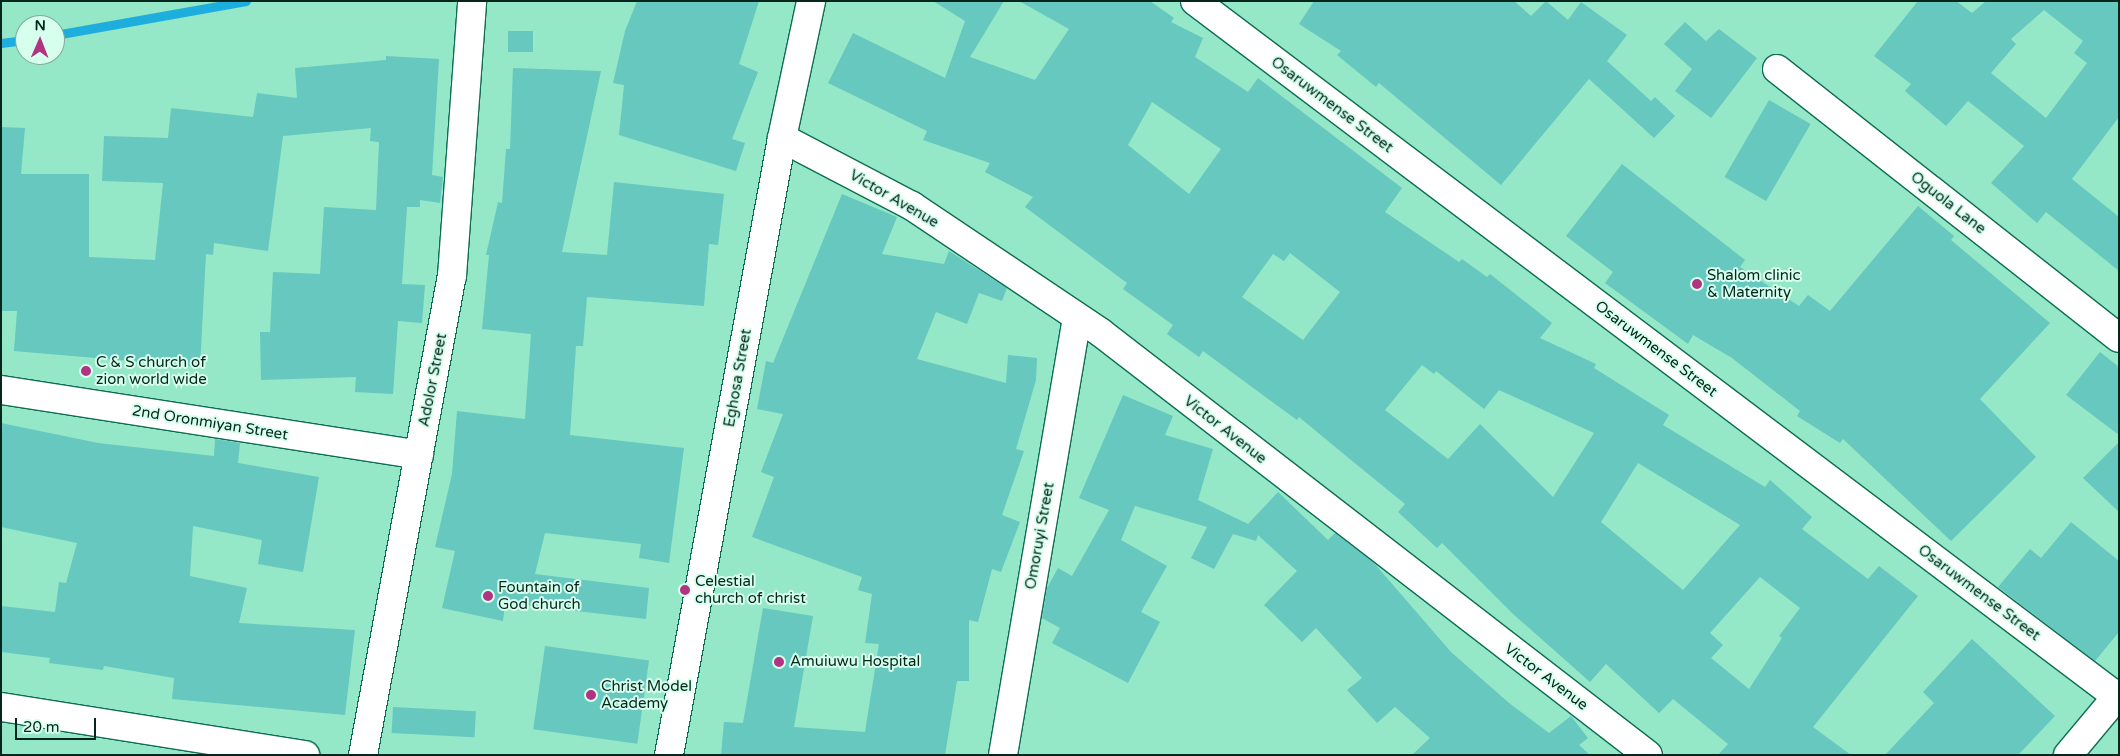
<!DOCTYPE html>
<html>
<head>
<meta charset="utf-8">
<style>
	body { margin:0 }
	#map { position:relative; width:2120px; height:756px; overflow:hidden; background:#94e7c7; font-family:"Varela Round",sans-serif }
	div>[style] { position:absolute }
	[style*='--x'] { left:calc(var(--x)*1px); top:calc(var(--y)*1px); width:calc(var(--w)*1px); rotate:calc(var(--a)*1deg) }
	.stream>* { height:9px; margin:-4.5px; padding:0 4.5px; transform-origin:4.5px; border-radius:4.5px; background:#1eaede }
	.building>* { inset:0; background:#66c8bf; transform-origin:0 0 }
	.roads { filter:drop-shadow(1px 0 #0c6d52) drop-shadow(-1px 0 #0c6d52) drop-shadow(0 1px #0c6d52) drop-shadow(0 -1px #0c6d52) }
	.street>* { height:28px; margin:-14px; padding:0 14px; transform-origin:14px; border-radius:14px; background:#fff }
	.dots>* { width:14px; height:14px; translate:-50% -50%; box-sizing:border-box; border:2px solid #d7ffee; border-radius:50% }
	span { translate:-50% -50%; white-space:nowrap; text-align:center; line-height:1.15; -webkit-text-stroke:4px #d7ffee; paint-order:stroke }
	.street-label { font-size:15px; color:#03271c }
	.poi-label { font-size:15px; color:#03271c }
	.left { translate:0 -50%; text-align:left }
	.frame { position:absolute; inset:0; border:2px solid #03271c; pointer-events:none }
	.north { position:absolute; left:15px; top:15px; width:50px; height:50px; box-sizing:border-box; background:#d7ffee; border:1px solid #82a99a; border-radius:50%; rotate:1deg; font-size:14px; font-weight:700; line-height:20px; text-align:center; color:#03271c }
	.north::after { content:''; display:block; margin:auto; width:18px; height:22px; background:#b23381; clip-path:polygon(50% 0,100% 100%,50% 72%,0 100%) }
	.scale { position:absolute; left:15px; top:718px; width:81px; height:22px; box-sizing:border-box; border:2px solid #03271c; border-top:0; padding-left:6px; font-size:15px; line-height:18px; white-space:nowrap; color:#03271c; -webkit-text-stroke:4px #d7ffee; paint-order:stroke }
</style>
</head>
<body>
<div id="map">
	<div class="stream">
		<div style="--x:55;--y:35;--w:194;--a:-10.1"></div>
		<div style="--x:1;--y:43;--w:24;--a:-7"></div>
	</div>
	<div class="building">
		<div style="clip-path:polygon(637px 1px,759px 1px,739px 64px,758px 72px,732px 139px,745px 143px,736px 171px,619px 135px,624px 85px,613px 83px,625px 31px)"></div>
		<div style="clip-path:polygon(evenodd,933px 1px,1004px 1px,970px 57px,1035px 80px,1069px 29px,1019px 1px,1150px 1px,1174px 18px,1171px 22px,1203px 38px,1195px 57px,1248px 92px,1258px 78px,1402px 188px,1385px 212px,1459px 262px,1462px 259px,1487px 277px,1490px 274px,1552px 323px,1540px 338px,1596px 364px,1594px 368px,1669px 415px,1663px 425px,1765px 487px,1770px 480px,1812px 517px,1802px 529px,1868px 579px,1879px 566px,1918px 596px,1813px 727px,1851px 755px,1718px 755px,1728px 744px,1673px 699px,1659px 713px,1606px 664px,1590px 682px,1512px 613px,1442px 543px,1437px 548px,1398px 512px,1405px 504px,1351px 460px,1299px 417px,1297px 420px,1203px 351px,1199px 357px,1167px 334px,1173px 325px,1123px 289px,1127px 283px,1025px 207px,1033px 197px,985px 172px,990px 163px,923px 140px,927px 131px,828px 83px,853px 33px,945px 78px,965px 21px,933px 1px,1152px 102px,1221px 149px,1189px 194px,1128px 145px,1152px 102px,933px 1px,1290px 253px,1340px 292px,1303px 340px,1242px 297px,1273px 254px,1284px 261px,1290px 253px,933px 1px,1422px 365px,1434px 374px,1436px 371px,1484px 409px,1499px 390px,1594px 433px,1553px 497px,1480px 424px,1448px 459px,1385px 410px,1422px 365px,933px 1px,1638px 463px,1740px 525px,1683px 590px,1601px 522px,1638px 463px,933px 1px,1760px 577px,1800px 608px,1779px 636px,1782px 638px,1749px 689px,1711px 658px,1723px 645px,1710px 633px,1760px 577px)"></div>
		<div style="clip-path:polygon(1314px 1px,1514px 1px,1531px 16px,1546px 1px,1568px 20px,1581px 2px,1627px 35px,1607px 61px,1651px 101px,1655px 97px,1675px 116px,1654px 138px,1589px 79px,1501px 185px,1379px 83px,1376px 87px,1337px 55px,1341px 51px,1299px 24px)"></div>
		<div style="clip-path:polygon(evenodd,1918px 1px,1956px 1px,1972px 13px,1986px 1px,2119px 1px,2119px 117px,2072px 179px,2119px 217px,2119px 271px,2046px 212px,2037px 223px,1991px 183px,2024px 146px,1968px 101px,1946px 126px,1905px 91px,1911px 84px,1874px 56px,1918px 1px,2044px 10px,2083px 41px,2074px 53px,2087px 63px,2046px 118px,1991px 73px,2016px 44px,2011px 39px,2044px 10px)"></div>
		<div style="clip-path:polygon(1685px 22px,1706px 41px,1719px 29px,1757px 58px,1711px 118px,1675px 91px,1692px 69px,1664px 44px)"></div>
		<div style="left:508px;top:31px;width:25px;height:21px"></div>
		<div style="clip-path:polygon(386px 56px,439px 59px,432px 175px,443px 177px,440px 203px,420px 200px,420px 207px,407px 207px,402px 284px,425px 285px,422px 323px,398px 321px,393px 394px,355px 392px,356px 377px,261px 380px,260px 332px,270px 332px,273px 272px,320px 274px,324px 207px,376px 210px,379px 142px,370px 141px,371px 128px,283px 136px,268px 251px,214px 243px,213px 255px,206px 254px,200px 367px,14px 351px,17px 311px,1px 311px,1px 127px,25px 128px,21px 174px,89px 174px,89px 257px,155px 260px,163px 183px,102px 181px,104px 136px,168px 138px,171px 108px,253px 117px,257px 93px,297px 98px,295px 68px,386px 60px)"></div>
		<div style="clip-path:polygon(513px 68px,601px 71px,562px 252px,607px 255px,614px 182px,724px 194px,718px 245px,709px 244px,704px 306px,587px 297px,583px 346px,576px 346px,570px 435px,684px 448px,669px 563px,639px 558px,641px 544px,545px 533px,535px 574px,649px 588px,646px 619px,505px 603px,503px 621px,442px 608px,455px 551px,435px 547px,452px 474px,457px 411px,525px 419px,531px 334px,482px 329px,489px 255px,486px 255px,498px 202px,502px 203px,506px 149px,510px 149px)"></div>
		<div style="left:1769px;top:100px;width:48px;height:89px;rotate:30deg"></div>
		<div style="clip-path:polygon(1622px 164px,1745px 260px,1740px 267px,1799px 306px,1808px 295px,1830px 311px,1918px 206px,1954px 236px,1951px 240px,2050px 323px,1980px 399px,2036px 457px,1951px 541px,1843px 439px,1840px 443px,1797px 416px,1800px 411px,1732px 358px,1693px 335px,1688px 344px,1605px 283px,1613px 272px,1566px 236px)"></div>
		<div style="clip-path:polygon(842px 194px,897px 217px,882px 254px,944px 264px,949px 251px,1007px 288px,1002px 301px,979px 293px,967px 324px,936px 312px,917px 359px,1006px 383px,1008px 355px,1037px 358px,1036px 380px,1016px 449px,1024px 451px,1002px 515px,1020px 522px,1001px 572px,992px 569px,978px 622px,969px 620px,969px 681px,957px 681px,945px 755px,721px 755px,724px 722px,743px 723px,763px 608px,813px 616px,794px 727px,865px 732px,879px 644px,865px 643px,872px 594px,858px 590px,862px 577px,752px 537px,774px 477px,761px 472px,783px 414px,757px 409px,766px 361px,773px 363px)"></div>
		<div style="clip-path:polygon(2100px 352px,2119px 367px,2119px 435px,2066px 395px)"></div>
		<div style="clip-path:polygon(1123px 395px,1173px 416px,1165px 435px,1213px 449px,1198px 500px,1248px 524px,1278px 492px,1328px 540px,1335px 533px,1374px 563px,1451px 652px,1509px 703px,1549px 733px,1571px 716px,1588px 738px,1579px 745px,1590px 755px,1412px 755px,1430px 738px,1395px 707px,1377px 723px,1347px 690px,1362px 678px,1316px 628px,1302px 642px,1264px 605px,1297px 571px,1258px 535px,1256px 541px,1233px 534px,1214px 569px,1191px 558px,1207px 527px,1135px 506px,1121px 540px,1167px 566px,1141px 612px,1160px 622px,1128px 683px,1052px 643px,1060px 628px,1042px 618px,1047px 588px,1058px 568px,1072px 576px,1109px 510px,1079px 498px)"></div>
		<div style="clip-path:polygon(1px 423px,98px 443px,214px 456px,215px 439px,240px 443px,238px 463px,319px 477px,303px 572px,258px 564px,262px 540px,193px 526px,190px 576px,247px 588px,239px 623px,355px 630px,345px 715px,172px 699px,174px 678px,104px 666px,103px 670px,49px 663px,50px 658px,1px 652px,1px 606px,55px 612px,59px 582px,66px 583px,77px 543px,1px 527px)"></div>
		<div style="clip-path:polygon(2119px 442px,2119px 512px,2083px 478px)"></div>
		<div style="clip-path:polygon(2071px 522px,2119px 561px,2119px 632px,2095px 661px,1998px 587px,2030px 549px,2041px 558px)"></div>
		<div style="clip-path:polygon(1972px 639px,2055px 716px,2018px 755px,1885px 755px,1934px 703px,1923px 692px)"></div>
		<div style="left:545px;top:646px;width:105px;height:84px;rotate:8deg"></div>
		<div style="left:393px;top:707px;width:83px;height:26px;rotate:3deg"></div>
	</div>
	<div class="roads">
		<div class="street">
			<div style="--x:1195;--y:1;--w:1154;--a:37.04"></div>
			<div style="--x:1777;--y:69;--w:435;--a:38.2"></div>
			<div style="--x:782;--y:138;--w:147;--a:27.6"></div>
			<div style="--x:912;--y:206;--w:226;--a:33.8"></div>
			<div style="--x:1100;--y:332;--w:692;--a:37.66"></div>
			<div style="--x:1;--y:390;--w:423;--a:8.8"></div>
			<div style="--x:1;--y:707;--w:308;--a:9"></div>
			<div style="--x:363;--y:755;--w:487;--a:-79.5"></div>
			<div style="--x:452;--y:276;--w:276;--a:-85.8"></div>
			<div style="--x:669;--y:755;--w:627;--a:-79.62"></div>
			<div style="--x:782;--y:138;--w:140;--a:-78"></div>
			<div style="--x:1003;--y:755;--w:444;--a:-80.4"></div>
			<div style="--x:2068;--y:755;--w:80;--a:-50.1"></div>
		</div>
	</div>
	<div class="dots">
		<div style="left:1697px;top:284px;background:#b23381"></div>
		<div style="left:86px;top:371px;background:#b23381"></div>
		<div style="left:685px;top:590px;background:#b23381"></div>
		<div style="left:488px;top:596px;background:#b23381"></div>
		<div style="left:779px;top:662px;background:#b23381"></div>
		<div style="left:591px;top:695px;background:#b23381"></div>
	</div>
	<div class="street-label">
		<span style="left:1332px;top:105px;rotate:37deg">Osaruwmense Street</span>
		<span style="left:894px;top:199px;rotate:30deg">Victor Avenue</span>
		<span style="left:1948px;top:203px;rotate:38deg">Oguola Lane</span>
		<span style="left:1656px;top:349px;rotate:37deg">Osaruwmense Street</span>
		<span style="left:738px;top:378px;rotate:-80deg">Eghosa Street</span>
		<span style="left:433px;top:380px;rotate:-79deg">Adolor Street</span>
		<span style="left:210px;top:423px;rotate:9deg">2nd Oronmiyan Street</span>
		<span style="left:1225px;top:430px;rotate:38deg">Victor Avenue</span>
		<span style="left:1040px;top:536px;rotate:-80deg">Omoruyi Street</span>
		<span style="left:1979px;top:593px;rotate:37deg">Osaruwmense Street</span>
		<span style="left:1546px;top:677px;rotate:37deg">Victor Avenue</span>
	</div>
	<div class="poi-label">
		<span class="left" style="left:1707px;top:284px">Shalom clinic<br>&amp; Maternity</span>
		<span class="left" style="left:96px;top:371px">C &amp; S church of<br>zion world wide</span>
		<span class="left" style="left:695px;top:590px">Celestial<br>church of christ</span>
		<span class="left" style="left:498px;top:596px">Fountain of<br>God church</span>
		<span class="left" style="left:790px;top:662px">Amuiuwu Hospital</span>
		<span class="left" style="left:601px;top:695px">Christ Model<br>Academy</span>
	</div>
	<div class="frame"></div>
	<div class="north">N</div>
	<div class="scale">20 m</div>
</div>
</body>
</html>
